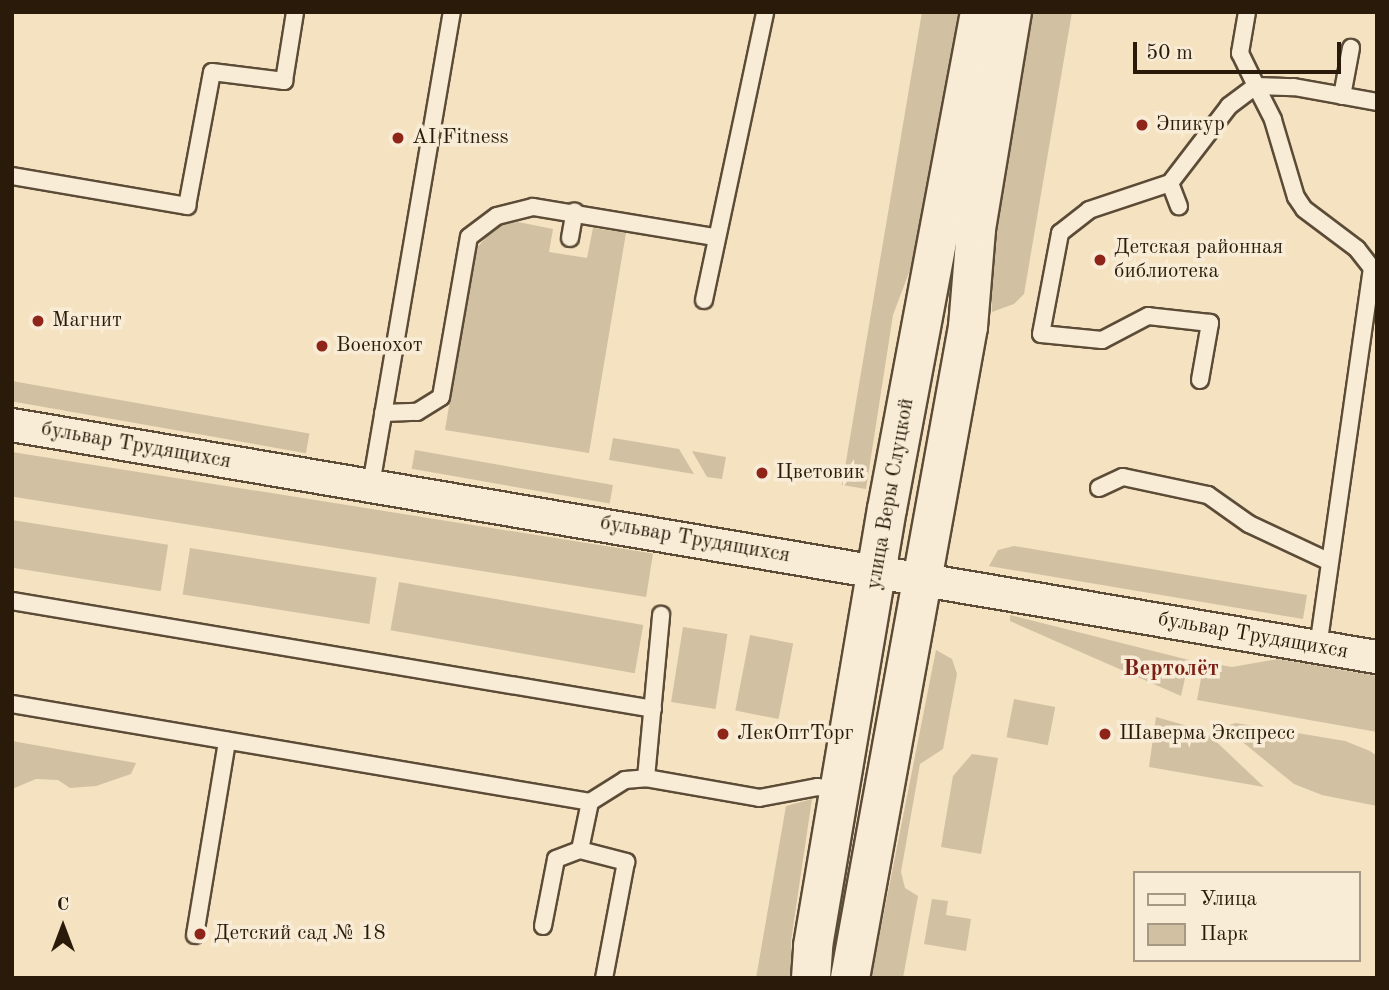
<!DOCTYPE html>
<html>
<head>
<meta charset="utf-8">
<style>
	body { margin:0 }
	#map { position:relative; width:1389px; height:990px; overflow:hidden; background:#f5e2c1; font-family:"Old Standard TT",serif }
	div>[style] { position:absolute }
	[style*='--x'] { left:calc(var(--x)*1px); top:calc(var(--y)*1px); width:calc(var(--w)*1px); rotate:calc(var(--a)*1deg) }
	.green>* { inset:0; background:#d2c0a2; transform-origin:0 0 }
	.roads { filter:drop-shadow(2px 0 #5c4c37) drop-shadow(-2px 0 #5c4c37) drop-shadow(0 2px #5c4c37) drop-shadow(0 -2px #5c4c37) }
	.lane>* { height:16px; margin:-8px; padding:0 8px; transform-origin:8px; border-radius:8px; background:#f8ecd7 }
	.street>* { height:32px; margin:-16px; padding:0 16px; transform-origin:16px; border-radius:16px; background:#f8ecd7 }
	.secondary>* { height:38px; margin:-19px; padding:0 19px; transform-origin:19px; border-radius:19px; background:#f8ecd7 }
	.dots>* { width:19px; height:19px; translate:-50% -50%; box-sizing:border-box; border:4px solid #f8ecd7; border-radius:50% }
	span { translate:-50% -50%; white-space:nowrap; text-align:center; line-height:1.15; -webkit-text-stroke:7px #f8ecd7; paint-order:stroke }
	.poi-label { font-size:21px; color:#291a09 }
	.left { translate:0 -50%; text-align:left }
	.street-label { font-size:21px; color:#291a09 }
	.neighbourhood-label { font-size:23px; color:#7a1f14; font-weight:700 }
	.frame { position:absolute; inset:0; border:14px solid #291a09; pointer-events:none }
	.legend { position:absolute; left:1133px; top:871px; width:228px; height:91px; box-sizing:border-box; background:#f8ecd7; border:2px solid #a59885; margin:0; padding:9px 12px; list-style:none; font-size:21px; color:#291a09 }
	.legend li { display:flex; align-items:center; gap:14px; height:35px }
	.legend b { width:35px; border:2px solid #a59885 }
	.north { position:absolute; left:28px; top:892px; width:70px; height:70px; -webkit-text-stroke:5px #f8ecd7; paint-order:stroke; rotate:0deg; font-size:19px; font-weight:700; line-height:28px; text-align:center; color:#291a09 }
	.north::after { content:''; display:block; margin:auto; width:24px; height:32px; background:#291a09; clip-path:polygon(50% 0,100% 100%,50% 72%,0 100%) }
	.scale { position:absolute; left:1133px; top:42px; width:208px; height:32px; box-sizing:border-box; border:4px solid #291a09; border-top:0; padding-left:9px; font-size:21px; line-height:24px; white-space:nowrap; color:#291a09; -webkit-text-stroke:5px #f8ecd7; paint-order:stroke }
</style>
</head>
<body>
<div id="map">
	<div class="green">
		<div style="clip-path:polygon(922px 12px,963px 12px,928px 222px,893px 315px,866px 489px,842px 485px)"></div>
		<div style="clip-path:polygon(1029px 12px,1072px 12px,1024px 294px,1014px 304px,992px 312px,991px 246px)"></div>
		<div style="clip-path:polygon(518px 222px,553px 229px,549px 252px,587px 258px,593px 228px,626px 233px,589px 453px,445px 430px,475px 250px,496px 226px)"></div>
		<div style="left:12px;top:381px;width:302px;height:20px;rotate:10deg"></div>
		<div style="clip-path:polygon(613px 438px,679px 449px,694px 474px,609px 460px)"></div>
		<div style="left:415px;top:450px;width:201px;height:19px;rotate:10deg"></div>
		<div style="clip-path:polygon(692px 451px,726px 457px,722px 479px,707px 477px)"></div>
		<div style="left:12px;top:452px;width:649px;height:44px;rotate:9deg"></div>
		<div style="left:12px;top:520px;width:158px;height:47px;rotate:9deg"></div>
		<div style="clip-path:polygon(1014px 546px,1307px 595px,1303px 619px,989px 566px,998px 550px)"></div>
		<div style="left:190px;top:548px;width:189px;height:47px;rotate:9deg"></div>
		<div style="left:399px;top:582px;width:248px;height:49px;rotate:10deg"></div>
		<div style="clip-path:polygon(1010px 615px,1189px 660px,1181px 696px,1010px 621px)"></div>
		<div style="left:683px;top:627px;width:45px;height:76px;rotate:9deg"></div>
		<div style="left:750px;top:635px;width:44px;height:77px;rotate:11deg"></div>
		<div style="clip-path:polygon(936px 650px,952px 659px,957px 674px,943px 749px,920px 764px,901px 872px,905px 888px,918px 896px,903px 978px,871px 978px)"></div>
		<div style="clip-path:polygon(1278px 659px,1377px 676px,1377px 732px,1197px 700px,1204px 662px,1232px 667px)"></div>
		<div style="left:1014px;top:699px;width:42px;height:39px;rotate:11deg"></div>
		<div style="clip-path:polygon(1156px 717px,1205px 731px,1264px 787px,1149px 767px)"></div>
		<div style="clip-path:polygon(1236px 723px,1345px 741px,1370px 751px,1377px 756px,1377px 806px,1322px 795px,1294px 784px,1229px 731px,1229px 725px)"></div>
		<div style="clip-path:polygon(12px 742px,12px 741px,136px 763px,131px 774px,96px 786px,70px 788px,58px 780px,36px 779px,12px 789px)"></div>
		<div style="clip-path:polygon(972px 754px,998px 758px,981px 854px,941px 847px,953px 776px)"></div>
		<div style="clip-path:polygon(812px 799px,791px 941px,793px 978px,756px 978px,786px 806px)"></div>
		<div style="clip-path:polygon(932px 899px,948px 901px,946px 915px,971px 919px,966px 951px,924px 944px)"></div>
	</div>
	<div class="roads">
		<div class="lane">
			<div style="--x:1247;--y:12;--w:42;--a:99.7"></div>
			<div style="--x:1240;--y:53;--w:37;--a:64"></div>
			<div style="--x:1256;--y:86;--w:38;--a:2"></div>
			<div style="--x:1294;--y:87;--w:84;--a:10.2"></div>
			<div style="--x:1342;--y:96;--w:49;--a:-79.4"></div>
			<div style="--x:12;--y:176;--w:178;--a:9.7"></div>
			<div style="--x:187;--y:206;--w:136;--a:-79.4"></div>
			<div style="--x:212;--y:72;--w:73;--a:7.1"></div>
			<div style="--x:284;--y:81;--w:70;--a:-80.9"></div>
			<div style="--x:1170;--y:183;--w:25;--a:69"></div>
			<div style="--x:570;--y:238;--w:27;--a:-80"></div>
			<div style="--x:704;--y:300;--w:294;--a:-78"></div>
			<div style="--x:1200;--y:380;--w:58;--a:-80"></div>
			<div style="--x:1210;--y:323;--w:62;--a:-173.6"></div>
			<div style="--x:1148;--y:316;--w:52;--a:152.4"></div>
			<div style="--x:1102;--y:340;--w:61;--a:-174.4"></div>
			<div style="--x:1041;--y:334;--w:103;--a:-79.3"></div>
			<div style="--x:1060;--y:233;--w:37;--a:-38"></div>
			<div style="--x:1089;--y:210;--w:85;--a:-18.4"></div>
			<div style="--x:1170;--y:183;--w:97;--a:-52.5"></div>
			<div style="--x:1229;--y:106;--w:34;--a:-37"></div>
			<div style="--x:1256;--y:86;--w:38;--a:63"></div>
			<div style="--x:1273;--y:120;--w:80;--a:73.4"></div>
			<div style="--x:1296;--y:197;--w:14;--a:56"></div>
			<div style="--x:1304;--y:209;--w:66;--a:37"></div>
			<div style="--x:1357;--y:249;--w:24;--a:52"></div>
			<div style="--x:1372;--y:268;--w:383;--a:98.1"></div>
			<div style="--x:383;--y:413;--w:34;--a:-2"></div>
			<div style="--x:417;--y:412;--w:28;--a:-32"></div>
			<div style="--x:441;--y:397;--w:162;--a:-80.1"></div>
			<div style="--x:469;--y:237;--w:35;--a:-37"></div>
			<div style="--x:497;--y:216;--w:37;--a:-14"></div>
			<div style="--x:533;--y:207;--w:184;--a:9.4"></div>
			<div style="--x:371;--y:485;--w:480;--a:-80.3"></div>
			<div style="--x:1099;--y:488;--w:26;--a:-25"></div>
			<div style="--x:1123;--y:477;--w:87;--a:12"></div>
			<div style="--x:1208;--y:495;--w:50;--a:35.3"></div>
			<div style="--x:1249;--y:524;--w:89;--a:25.1"></div>
			<div style="--x:12;--y:601;--w:650;--a:9.56"></div>
			<div style="--x:12;--y:704;--w:586;--a:9.62"></div>
			<div style="--x:590;--y:802;--w:41;--a:-32.2"></div>
			<div style="--x:625;--y:780;--w:21;--a:-5"></div>
			<div style="--x:646;--y:778;--w:115;--a:10"></div>
			<div style="--x:759;--y:798;--w:59;--a:-10.7"></div>
			<div style="--x:817;--y:787;--w:23;--a:7"></div>
			<div style="--x:646;--y:778;--w:164;--a:-84.7"></div>
			<div style="--x:590;--y:802;--w:49;--a:101.8"></div>
			<div style="--x:580;--y:850;--w:48;--a:14.6"></div>
			<div style="--x:626;--y:862;--w:118;--a:100.7"></div>
			<div style="--x:543;--y:926;--w:68;--a:-79"></div>
			<div style="--x:556;--y:859;--w:26;--a:-21"></div>
			<div style="--x:195;--y:935;--w:197;--a:-80.6"></div>
		</div>
		<div class="street">
			<div style="--x:12;--y:425;--w:1385;--a:9.65"></div>
		</div>
		<div class="secondary">
			<div style="--x:811;--y:978;--w:32;--a:-86"></div>
			<div style="--x:813;--y:946;--w:443;--a:-80.4"></div>
			<div style="--x:887;--y:509;--w:506;--a:-79.4"></div>
			<div style="--x:850;--y:978;--w:662;--a:-79.73"></div>
			<div style="--x:968;--y:327;--w:98;--a:-85.3"></div>
			<div style="--x:976;--y:229;--w:220;--a:-80.6"></div>
		</div>
	</div>
	<div class="dots">
		<div style="left:1142px;top:125px;background:#8f2418"></div>
		<div style="left:398px;top:138px;background:#8f2418"></div>
		<div style="left:1100px;top:260px;background:#8f2418"></div>
		<div style="left:38px;top:321px;background:#8f2418"></div>
		<div style="left:322px;top:346px;background:#8f2418"></div>
		<div style="left:762px;top:473px;background:#8f2418"></div>
		<div style="left:723px;top:734px;background:#8f2418"></div>
		<div style="left:1105px;top:734px;background:#8f2418"></div>
		<div style="left:200px;top:934px;background:#8f2418"></div>
	</div>
	<div class="poi-label">
		<span class="left" style="left:1156px;top:125px">Эпикур</span>
		<span class="left" style="left:412px;top:138px">AI Fitness</span>
		<span class="left" style="left:1114px;top:260px">Детская районная<br>библиотека</span>
		<span class="left" style="left:52px;top:321px">Магнит</span>
		<span class="left" style="left:336px;top:346px">Военохот</span>
		<span class="left" style="left:776px;top:473px">Цветовик</span>
		<span class="left" style="left:737px;top:734px">ЛекОптТорг</span>
		<span class="left" style="left:1119px;top:734px">Шаверма Экспресс</span>
		<span class="left" style="left:214px;top:934px">Детский сад № 18</span>
	</div>
	<div class="street-label">
		<span style="left:136px;top:446px;rotate:10deg">бульвар Трудящихся</span>
		<span style="left:891px;top:494px;rotate:-80deg">улица Веры Слуцкой</span>
		<span style="left:695px;top:540px;rotate:10deg">бульвар Трудящихся</span>
		<span style="left:1253px;top:636px;rotate:10deg">бульвар Трудящихся</span>
	</div>
	<div class="neighbourhood-label">
		<span style="left:1171px;top:669px">Вертолёт</span>
	</div>
	<div class="frame"></div>
	<ul class="legend">
	<li><b style="height:9px;background:#f8ecd7"></b>Улица</li>
	<li><b style="height:19px;background:#d2c0a2"></b>Парк</li>
	</ul>
	<div class="north">С</div>
	<div class="scale">50 m</div>
</div>
</body>
</html>
